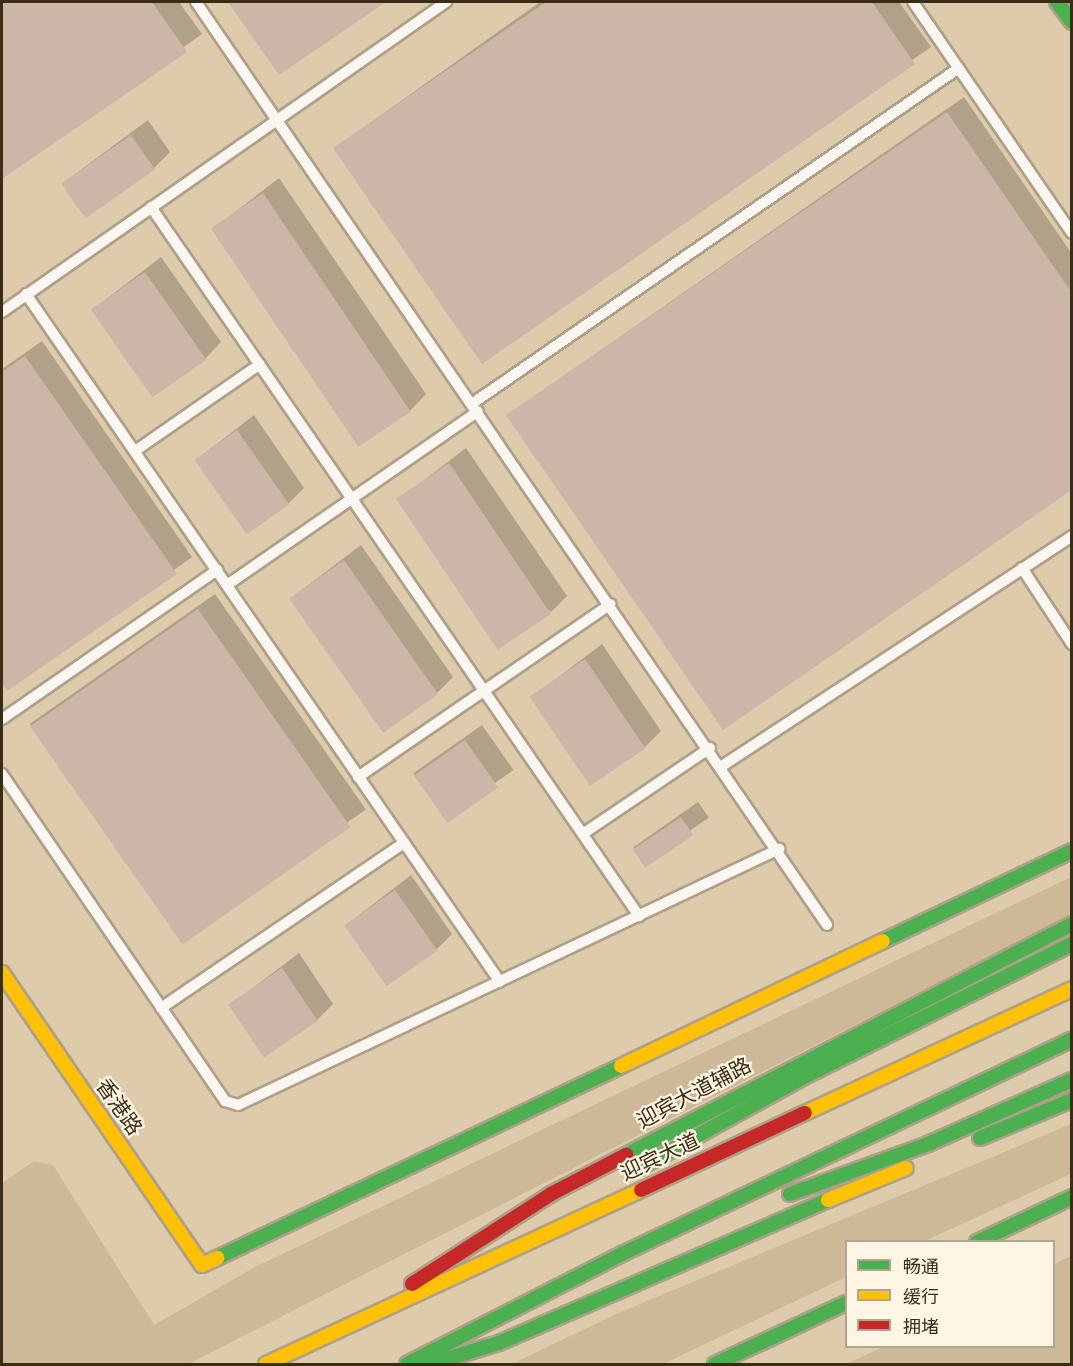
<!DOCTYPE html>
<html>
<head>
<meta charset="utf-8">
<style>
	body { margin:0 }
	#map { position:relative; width:1073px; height:1366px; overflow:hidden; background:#ddcbac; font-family:"Fira Sans Condensed","Noto Sans SC",sans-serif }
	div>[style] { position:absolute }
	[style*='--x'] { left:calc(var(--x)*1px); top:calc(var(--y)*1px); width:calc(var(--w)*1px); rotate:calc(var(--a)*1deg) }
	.green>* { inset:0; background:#cdb997 }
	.shadow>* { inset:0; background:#0003; transform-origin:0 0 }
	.building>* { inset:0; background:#ccb6a8; transform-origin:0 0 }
	.roads { filter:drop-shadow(2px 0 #aea088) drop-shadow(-2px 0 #aea088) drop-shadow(0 2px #aea088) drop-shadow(0 -2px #aea088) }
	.lane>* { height:10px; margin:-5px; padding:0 5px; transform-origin:5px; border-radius:5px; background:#faf7f3 }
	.fast>* { height:14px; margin:-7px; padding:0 7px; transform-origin:7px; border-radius:7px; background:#4caf50 }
	.slow>* { height:14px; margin:-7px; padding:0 7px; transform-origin:7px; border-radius:7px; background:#ffc107 }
	.jam>* { height:14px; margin:-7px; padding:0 7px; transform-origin:7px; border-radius:7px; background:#c62828 }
	span { translate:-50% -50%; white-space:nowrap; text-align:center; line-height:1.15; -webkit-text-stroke:4.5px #fef5e4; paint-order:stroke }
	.street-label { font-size:21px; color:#3a2d16 }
	.frame { position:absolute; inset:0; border:3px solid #3a2d16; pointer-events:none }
	.legend { position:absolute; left:845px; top:1240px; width:210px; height:108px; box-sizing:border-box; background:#fef5e4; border:2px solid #b0a592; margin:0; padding:8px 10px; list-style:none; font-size:18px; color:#3a2d16 }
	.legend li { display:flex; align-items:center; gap:12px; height:30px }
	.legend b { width:30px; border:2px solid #b0a592 }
</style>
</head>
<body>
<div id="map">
	<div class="green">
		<div style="clip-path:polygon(1071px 877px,1071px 915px,188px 1364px,2px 1364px,2px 1183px,34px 1161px,53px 1165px,154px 1325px,255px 1267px)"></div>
		<div style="clip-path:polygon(1071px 1124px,1071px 1174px,925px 1241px,846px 1242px,846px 1277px,663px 1364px,512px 1364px,616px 1314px)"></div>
		<div style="clip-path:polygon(1071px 1256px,1071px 1364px,846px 1364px,884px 1347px,1054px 1346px,1054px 1264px)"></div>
	</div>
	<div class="shadow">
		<div style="clip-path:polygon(2px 2px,179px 2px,202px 34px,2px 177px)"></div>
		<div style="clip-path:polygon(230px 2px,383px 2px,280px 73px)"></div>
		<div style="clip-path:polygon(540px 2px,899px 2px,931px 47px,482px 361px,335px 148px)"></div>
		<div style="clip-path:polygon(964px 97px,1072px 254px,1072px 489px,508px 415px)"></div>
		<div style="clip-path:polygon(148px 120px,170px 152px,154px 168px,63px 183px)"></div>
		<div style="clip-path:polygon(279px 178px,426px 394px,410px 411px,213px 229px)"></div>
		<div style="clip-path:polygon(161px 257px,221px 342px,205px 359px,92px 310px)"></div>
		<div style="clip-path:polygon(42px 341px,192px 557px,8px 689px,2px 680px,2px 369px)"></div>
		<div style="clip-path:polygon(254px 415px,304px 488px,288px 504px,196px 460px)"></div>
		<div style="clip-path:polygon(466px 448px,567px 596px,551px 612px,398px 500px)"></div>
		<div style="clip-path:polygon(361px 545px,453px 677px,437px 693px,291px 598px)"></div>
		<div style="left:215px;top:594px;width:263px;height:226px;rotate:55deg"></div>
		<div style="clip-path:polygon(602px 644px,661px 731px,645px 747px,532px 697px)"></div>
		<div style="left:482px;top:725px;width:55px;height:84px;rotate:55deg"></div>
		<div style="left:698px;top:802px;width:19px;height:79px;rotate:55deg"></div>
		<div style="clip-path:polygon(411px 875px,452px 934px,436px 950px,346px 925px)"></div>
		<div style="clip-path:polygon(299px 953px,333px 1004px,317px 1020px,230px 1005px)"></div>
	</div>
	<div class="building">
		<div style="clip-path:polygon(2px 2px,152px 2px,187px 52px,2px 179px)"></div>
		<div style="clip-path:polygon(228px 2px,386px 2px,279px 75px)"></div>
		<div style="clip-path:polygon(546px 2px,872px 2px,915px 64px,482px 364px,333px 148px)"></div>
		<div style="clip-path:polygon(947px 112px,1072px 293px,1072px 490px,723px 730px,506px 415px)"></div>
		<div style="left:131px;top:135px;width:42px;height:85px;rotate:55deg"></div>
		<div style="left:263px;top:193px;width:264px;height:63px;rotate:56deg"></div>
		<div style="left:145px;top:272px;width:107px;height:66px;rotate:55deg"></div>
		<div style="clip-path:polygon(25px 356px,177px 574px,7px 691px,2px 683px,2px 372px)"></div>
		<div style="left:237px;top:430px;width:91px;height:52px;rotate:55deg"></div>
		<div style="left:449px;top:463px;width:182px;height:64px;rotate:56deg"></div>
		<div style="left:344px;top:560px;width:164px;height:67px;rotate:55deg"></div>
		<div style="left:198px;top:609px;width:266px;height:205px;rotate:55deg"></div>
		<div style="left:585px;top:659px;width:108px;height:67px;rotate:56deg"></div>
		<div style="left:465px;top:740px;width:58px;height:62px;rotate:55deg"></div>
		<div style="left:681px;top:817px;width:22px;height:58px;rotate:56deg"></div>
		<div style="left:395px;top:890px;width:74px;height:62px;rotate:55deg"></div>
		<div style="left:282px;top:968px;width:64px;height:65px;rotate:56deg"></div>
	</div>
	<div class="roads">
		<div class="lane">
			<div style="--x:196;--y:2;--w:1118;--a:55.64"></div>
			<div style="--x:913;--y:2;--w:280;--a:55.5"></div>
			<div style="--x:151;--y:207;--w:861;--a:55.46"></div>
			<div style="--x:26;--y:294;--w:835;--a:55.43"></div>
			<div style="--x:2;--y:312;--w:542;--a:-34.92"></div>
			<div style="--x:473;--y:403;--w:590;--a:-34.58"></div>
			<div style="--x:135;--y:451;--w:152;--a:-34.8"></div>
			<div style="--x:1022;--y:568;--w:91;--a:56.7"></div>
			<div style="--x:227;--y:585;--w:305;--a:-34.7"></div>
			<div style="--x:2;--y:719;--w:262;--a:-34.7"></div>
			<div style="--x:722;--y:766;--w:419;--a:-33.3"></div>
			<div style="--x:2;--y:774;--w:396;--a:55.7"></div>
			<div style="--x:225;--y:1101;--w:14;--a:17"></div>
			<div style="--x:238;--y:1105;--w:599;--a:-25.32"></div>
			<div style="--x:358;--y:777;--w:306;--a:-34.4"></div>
			<div style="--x:584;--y:833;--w:152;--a:-34"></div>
			<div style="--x:161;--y:1008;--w:294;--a:-34.2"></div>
		</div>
		<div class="fast">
			<div style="--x:1057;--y:2;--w:25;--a:53"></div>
			<div style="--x:883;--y:941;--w:209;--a:-25.5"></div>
			<div style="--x:980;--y:1138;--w:100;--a:-22.4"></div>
			<div style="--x:626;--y:1155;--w:502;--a:-27.38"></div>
			<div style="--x:639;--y:1168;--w:184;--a:-28.9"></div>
			<div style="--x:800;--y:1079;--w:304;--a:-26.4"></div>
			<div style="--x:790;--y:1194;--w:147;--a:-19.9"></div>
			<div style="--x:928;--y:1144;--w:158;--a:-24"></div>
			<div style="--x:977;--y:1242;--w:105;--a:-25.3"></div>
			<div style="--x:217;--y:1258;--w:447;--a:-25.4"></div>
			<div style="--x:407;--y:1364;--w:242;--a:-27.1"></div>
			<div style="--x:622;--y:1254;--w:499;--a:-25.5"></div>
			<div style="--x:430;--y:1364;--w:72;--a:-16.9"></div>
			<div style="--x:499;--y:1343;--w:359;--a:-23.5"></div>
			<div style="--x:715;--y:1364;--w:145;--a:-25"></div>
		</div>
		<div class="slow">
			<div style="--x:2;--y:973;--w:354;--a:55.6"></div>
			<div style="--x:202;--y:1265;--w:17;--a:-25"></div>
			<div style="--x:621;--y:1066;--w:290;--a:-25.5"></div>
			<div style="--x:805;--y:1113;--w:294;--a:-24.9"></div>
			<div style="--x:828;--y:1200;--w:84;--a:-22.3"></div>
			<div style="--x:266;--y:1364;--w:413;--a:-24.9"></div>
		</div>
		<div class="jam">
			<div style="--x:641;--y:1190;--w:181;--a:-25.2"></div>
			<div style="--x:412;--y:1284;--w:166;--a:-32.9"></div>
			<div style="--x:551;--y:1194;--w:85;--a:-27.5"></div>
		</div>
	</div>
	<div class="street-label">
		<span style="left:694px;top:1093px;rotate:-28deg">迎宾大道辅路</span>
		<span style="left:119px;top:1107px;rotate:55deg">香港路</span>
		<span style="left:660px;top:1157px;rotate:-25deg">迎宾大道</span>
	</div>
	<div class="frame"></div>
	<ul class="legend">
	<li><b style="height:8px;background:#4caf50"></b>畅通</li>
	<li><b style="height:8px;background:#ffc107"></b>缓行</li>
	<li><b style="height:8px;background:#c62828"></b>拥堵</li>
	</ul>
</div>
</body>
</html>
